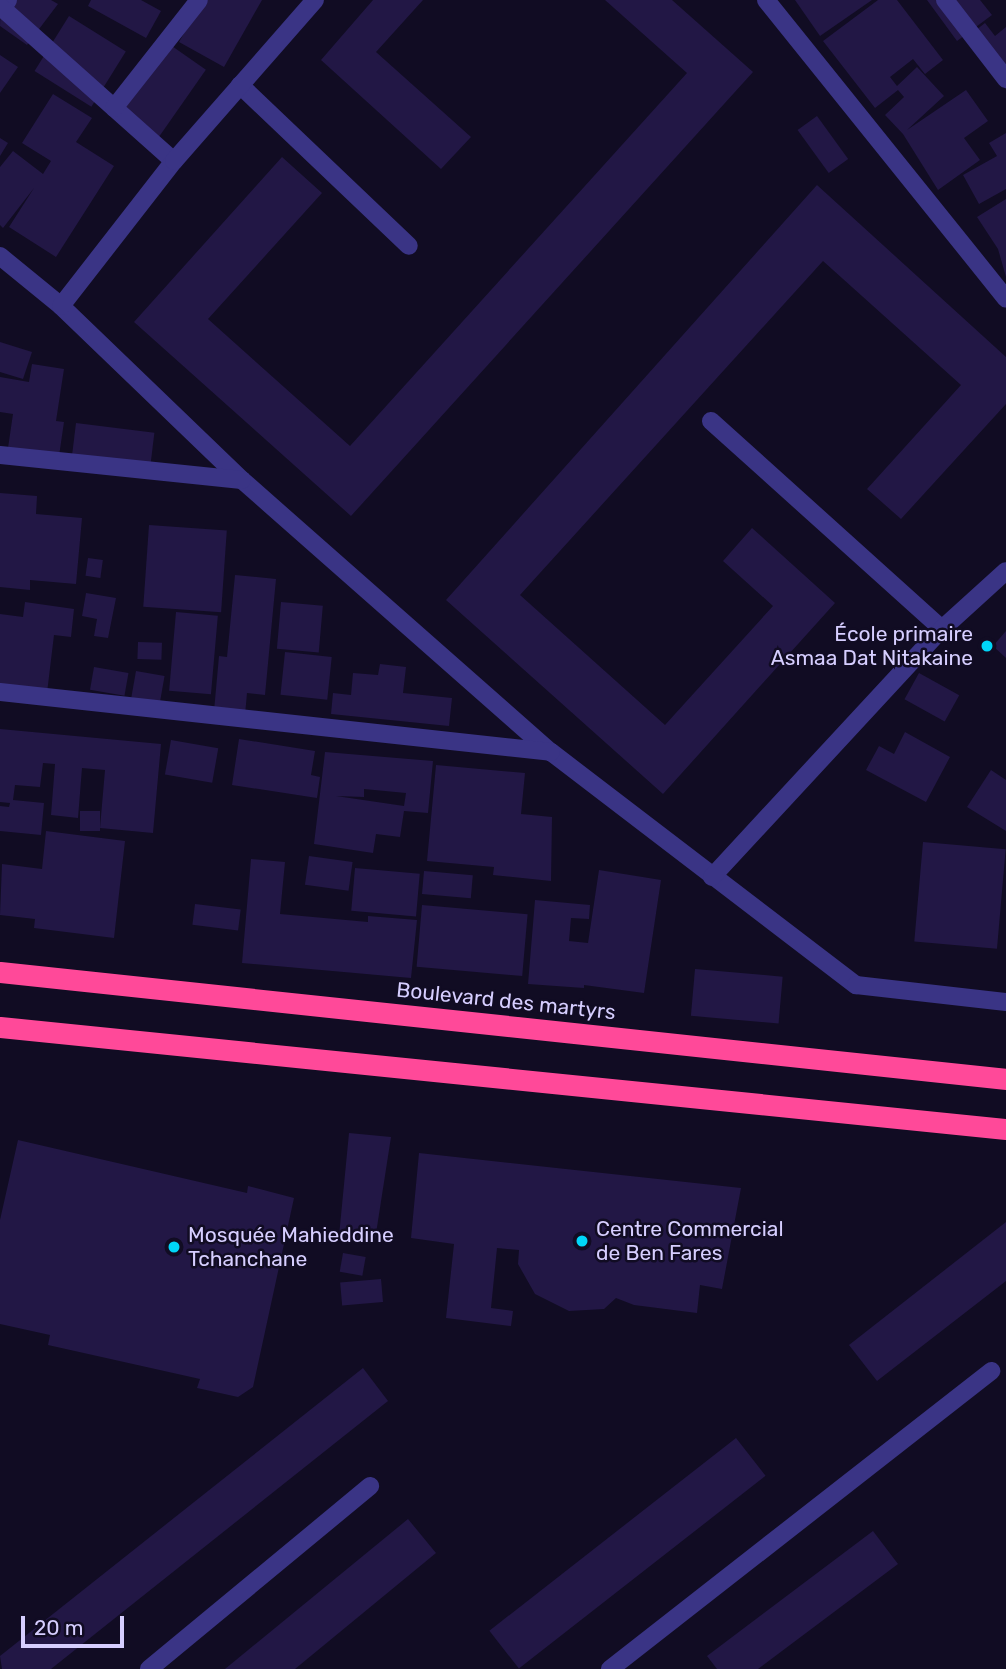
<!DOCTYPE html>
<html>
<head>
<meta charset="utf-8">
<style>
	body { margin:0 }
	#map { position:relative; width:1006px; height:1669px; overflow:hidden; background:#110c23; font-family:Rubik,sans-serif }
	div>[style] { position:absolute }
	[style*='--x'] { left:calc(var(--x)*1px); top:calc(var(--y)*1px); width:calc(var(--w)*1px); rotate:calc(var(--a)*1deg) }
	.building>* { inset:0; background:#221745; transform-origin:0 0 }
	.minor>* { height:18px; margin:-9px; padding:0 9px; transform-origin:9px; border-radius:9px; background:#3a3485 }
	.highway>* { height:21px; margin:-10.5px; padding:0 10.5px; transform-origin:10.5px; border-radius:10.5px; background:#ff4999 }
	.dots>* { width:19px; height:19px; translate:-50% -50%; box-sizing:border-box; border:4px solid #110c23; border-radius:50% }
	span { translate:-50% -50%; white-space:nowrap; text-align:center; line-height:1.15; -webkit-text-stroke:5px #110c23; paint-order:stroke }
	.poi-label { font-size:21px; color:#d6ceff }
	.right { translate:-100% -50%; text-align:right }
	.left { translate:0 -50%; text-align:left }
	.street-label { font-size:21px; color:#d6ceff }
	.scale { position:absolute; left:21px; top:1616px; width:103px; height:32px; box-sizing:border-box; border:4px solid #d6ceff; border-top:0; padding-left:9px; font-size:21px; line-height:24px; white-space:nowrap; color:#d6ceff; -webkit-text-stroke:5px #110c23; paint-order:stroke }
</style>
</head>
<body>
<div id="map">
	<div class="building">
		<div style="clip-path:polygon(1px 0,51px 0,58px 4px,27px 45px,0 26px)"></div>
		<div style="clip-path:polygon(91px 0,141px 0,161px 11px,146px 38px,88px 6px)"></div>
		<div style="clip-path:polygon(203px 0,262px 0,224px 67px,179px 42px)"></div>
		<div style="clip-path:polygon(373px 0,423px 0,376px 52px,471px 137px,441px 169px,321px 60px)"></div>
		<div style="clip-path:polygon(605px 0,672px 0,753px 72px,351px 516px,134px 322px,282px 157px,322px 193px,208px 319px,350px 446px,687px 73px)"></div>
		<div style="clip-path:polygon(795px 0,872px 0,820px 36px)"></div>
		<div style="clip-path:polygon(878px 0,897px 0,943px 60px,925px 74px,913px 59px,890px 77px,897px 86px,917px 67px,944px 96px,907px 130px,966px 90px,988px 121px,964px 138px,980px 160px,938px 190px,903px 134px,885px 115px,904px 97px,898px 90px,875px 108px,823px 41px)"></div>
		<div style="clip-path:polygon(927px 0,980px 0,992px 15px,957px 41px)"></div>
		<div style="left:69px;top:16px;width:67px;height:65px;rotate:32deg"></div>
		<div style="clip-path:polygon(985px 23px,995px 36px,1006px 27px,1006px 89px,967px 37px)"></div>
		<div style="left:169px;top:44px;width:45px;height:92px;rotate:35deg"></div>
		<div style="clip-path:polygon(0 55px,18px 67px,0 93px)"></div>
		<div style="clip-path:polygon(53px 94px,92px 118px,76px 142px,114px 166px,56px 257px,9px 227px,34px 188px,3px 228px,0 225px,0 167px,13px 151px,43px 174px,51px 161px,22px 143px)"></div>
		<div style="left:817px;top:116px;width:53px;height:24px;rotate:54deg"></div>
		<div style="clip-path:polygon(1006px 133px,1006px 189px,979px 204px,963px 175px,997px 156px,989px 143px)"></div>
		<div style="clip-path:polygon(0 138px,8px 143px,0 156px)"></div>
		<div style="clip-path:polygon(817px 185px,1006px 357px,1006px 404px,901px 519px,867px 489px,961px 385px,823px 261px,520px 595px,665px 725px,773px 606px,723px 561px,752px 528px,835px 603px,663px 794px,446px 600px)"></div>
		<div style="clip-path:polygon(1006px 199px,1006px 277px,998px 249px,977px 217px)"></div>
		<div style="clip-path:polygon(0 342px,32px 352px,23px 379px,0 372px)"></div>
		<div style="clip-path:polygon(32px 364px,64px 369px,56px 421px,64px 422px,59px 456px,8px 448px,13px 414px,0 412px,0 377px,29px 382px)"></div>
		<div style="left:76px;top:423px;width:79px;height:46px;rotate:7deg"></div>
		<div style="clip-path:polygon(0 493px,37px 496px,36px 514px,82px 518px,76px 584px,30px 580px,30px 590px,0 587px)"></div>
		<div style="left:149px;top:525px;width:78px;height:82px;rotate:4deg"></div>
		<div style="left:88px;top:558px;width:15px;height:18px;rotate:8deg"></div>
		<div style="clip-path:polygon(235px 575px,276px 579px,265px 695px,247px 693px,245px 715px,214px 711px,219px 656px,227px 657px)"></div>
		<div style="clip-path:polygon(86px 593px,116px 598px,108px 638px,94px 636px,97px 619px,82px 616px)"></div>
		<div style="clip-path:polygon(25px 602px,74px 609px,71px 637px,54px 635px,47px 693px,0 687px,0 614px,23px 617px)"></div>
		<div style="left:281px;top:602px;width:42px;height:47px;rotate:5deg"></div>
		<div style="left:176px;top:612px;width:42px;height:79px;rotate:5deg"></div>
		<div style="clip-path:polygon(1006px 631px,1006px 658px,993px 646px)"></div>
		<div style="left:138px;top:642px;width:24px;height:17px;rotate:2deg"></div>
		<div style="left:285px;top:652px;width:47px;height:43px;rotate:6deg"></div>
		<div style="clip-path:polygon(380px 664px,406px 667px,403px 693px,452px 698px,449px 726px,331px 714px,333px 693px,351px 695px,353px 673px,378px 675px)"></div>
		<div style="left:94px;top:667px;width:35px;height:23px;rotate:10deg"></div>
		<div style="left:136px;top:671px;width:29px;height:27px;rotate:10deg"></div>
		<div style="left:919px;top:673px;width:46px;height:30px;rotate:29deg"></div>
		<div style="clip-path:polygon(0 729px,161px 744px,153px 833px,100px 828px,105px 770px,82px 768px,78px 818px,51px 815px,55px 764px,43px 763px,40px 787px,15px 785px,13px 800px,44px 803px,41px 835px,0 831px,0 806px,9px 807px,10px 803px,0 802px)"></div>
		<div style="clip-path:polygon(905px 732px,950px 757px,926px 802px,866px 770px,879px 746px,894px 754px)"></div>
		<div style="clip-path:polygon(239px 739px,315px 751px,311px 775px,320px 777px,317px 798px,232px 785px)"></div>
		<div style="left:171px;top:740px;width:48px;height:35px;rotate:10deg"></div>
		<div style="clip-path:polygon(evenodd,325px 752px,433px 761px,428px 813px,404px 811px,400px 837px,376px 834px,373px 853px,314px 844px,325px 752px,364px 789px,406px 793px,404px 806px,336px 796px,364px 797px,364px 789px)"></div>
		<div style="clip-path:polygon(436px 765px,525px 773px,521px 814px,552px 817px,551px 881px,493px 875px,494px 867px,427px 861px)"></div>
		<div style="clip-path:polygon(991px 770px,1006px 780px,1006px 831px,967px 807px)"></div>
		<div style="left:80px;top:811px;width:20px;height:20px"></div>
		<div style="clip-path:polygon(46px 831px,125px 841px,114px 938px,34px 928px,35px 919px,0 915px,2px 864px,42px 869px)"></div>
		<div style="left:923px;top:842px;width:83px;height:100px;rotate:5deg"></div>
		<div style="left:309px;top:856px;width:44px;height:29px;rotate:8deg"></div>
		<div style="clip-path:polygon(251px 859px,285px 862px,280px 914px,368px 922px,368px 916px,417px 920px,411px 978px,242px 963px)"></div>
		<div style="left:355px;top:868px;width:65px;height:43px;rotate:5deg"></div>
		<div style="clip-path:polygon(599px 870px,661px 880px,644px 993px,584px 985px,584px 988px,528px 984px,535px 900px,590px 905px,589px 919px,571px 918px,569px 941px,588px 943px)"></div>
		<div style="left:424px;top:871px;width:49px;height:23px;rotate:5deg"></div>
		<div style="left:195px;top:904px;width:46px;height:21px;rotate:7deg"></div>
		<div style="left:422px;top:905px;width:106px;height:62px;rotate:5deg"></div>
		<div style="left:695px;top:969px;width:88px;height:47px;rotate:5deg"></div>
		<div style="clip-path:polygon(349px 1133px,391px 1137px,375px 1240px,339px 1236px)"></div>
		<div style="clip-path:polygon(18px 1140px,247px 1193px,248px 1186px,294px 1198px,253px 1387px,238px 1397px,197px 1388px,200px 1379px,48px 1345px,50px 1335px,0 1324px,0 1220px)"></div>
		<div style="clip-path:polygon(419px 1153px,741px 1188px,722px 1289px,700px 1285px,697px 1313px,634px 1305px,616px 1298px,604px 1309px,569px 1311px,535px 1294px,518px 1264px,519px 1250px,497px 1248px,491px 1308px,513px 1311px,511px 1326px,446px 1318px,454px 1244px,411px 1238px)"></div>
		<div style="clip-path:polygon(1006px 1222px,1006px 1281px,877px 1381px,849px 1345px)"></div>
		<div style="left:343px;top:1253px;width:23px;height:19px;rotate:10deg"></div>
		<div style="left:381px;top:1279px;width:23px;height:41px;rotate:85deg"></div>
		<div style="clip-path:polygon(363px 1368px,388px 1401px,51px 1669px,2px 1669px,0 1656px)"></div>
		<div style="left:736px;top:1438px;width:48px;height:313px;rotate:52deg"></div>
		<div style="clip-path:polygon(408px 1519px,436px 1553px,295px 1669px,225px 1669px)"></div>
		<div style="clip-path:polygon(873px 1531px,898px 1564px,758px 1669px,717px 1669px,707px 1656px)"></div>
	</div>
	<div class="minor">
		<div style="--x:8;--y:0;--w:10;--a:127"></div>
		<div style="--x:2;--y:8;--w:230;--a:41.7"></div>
		<div style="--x:766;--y:0;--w:383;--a:51.2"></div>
		<div style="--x:945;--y:0;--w:100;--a:52.3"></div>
		<div style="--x:240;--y:85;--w:233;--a:43.6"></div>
		<div style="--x:114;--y:108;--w:137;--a:-51.8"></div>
		<div style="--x:0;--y:256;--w:79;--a:39.3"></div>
		<div style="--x:61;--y:306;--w:251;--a:43.9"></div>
		<div style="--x:242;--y:480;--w:412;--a:41.4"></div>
		<div style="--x:551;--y:752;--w:384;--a:37.4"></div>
		<div style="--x:856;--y:985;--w:151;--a:6.5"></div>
		<div style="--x:61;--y:306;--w:184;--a:-52.1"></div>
		<div style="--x:174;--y:161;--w:214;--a:-48.8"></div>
		<div style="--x:711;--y:421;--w:311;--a:42"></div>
		<div style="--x:0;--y:455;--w:243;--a:5.9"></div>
		<div style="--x:0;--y:692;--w:554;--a:6.21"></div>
		<div style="--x:712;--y:877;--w:338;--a:-47.2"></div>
		<div style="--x:942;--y:629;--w:86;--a:-42.2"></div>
		<div style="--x:149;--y:1669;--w:287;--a:-39.6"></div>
		<div style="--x:610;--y:1669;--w:484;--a:-38"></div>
	</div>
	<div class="highway">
		<div style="--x:0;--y:972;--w:1012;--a:6.07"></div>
		<div style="--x:0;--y:1027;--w:1011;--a:5.79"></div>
	</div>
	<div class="dots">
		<div style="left:987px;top:646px;background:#00d6f9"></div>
		<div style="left:582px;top:1241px;background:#00d6f9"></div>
		<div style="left:174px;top:1247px;background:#00d6f9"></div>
	</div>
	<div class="poi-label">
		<span class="right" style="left:973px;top:646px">École primaire<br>Asmaa Dat Nitakaine</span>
		<span class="left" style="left:596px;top:1241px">Centre Commercial<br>de Ben Fares</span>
		<span class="left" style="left:188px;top:1247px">Mosquée Mahieddine<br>Tchanchane</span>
	</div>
	<div class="street-label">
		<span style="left:506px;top:1001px;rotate:6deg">Boulevard des martyrs</span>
	</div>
	<div class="scale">20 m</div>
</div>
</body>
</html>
